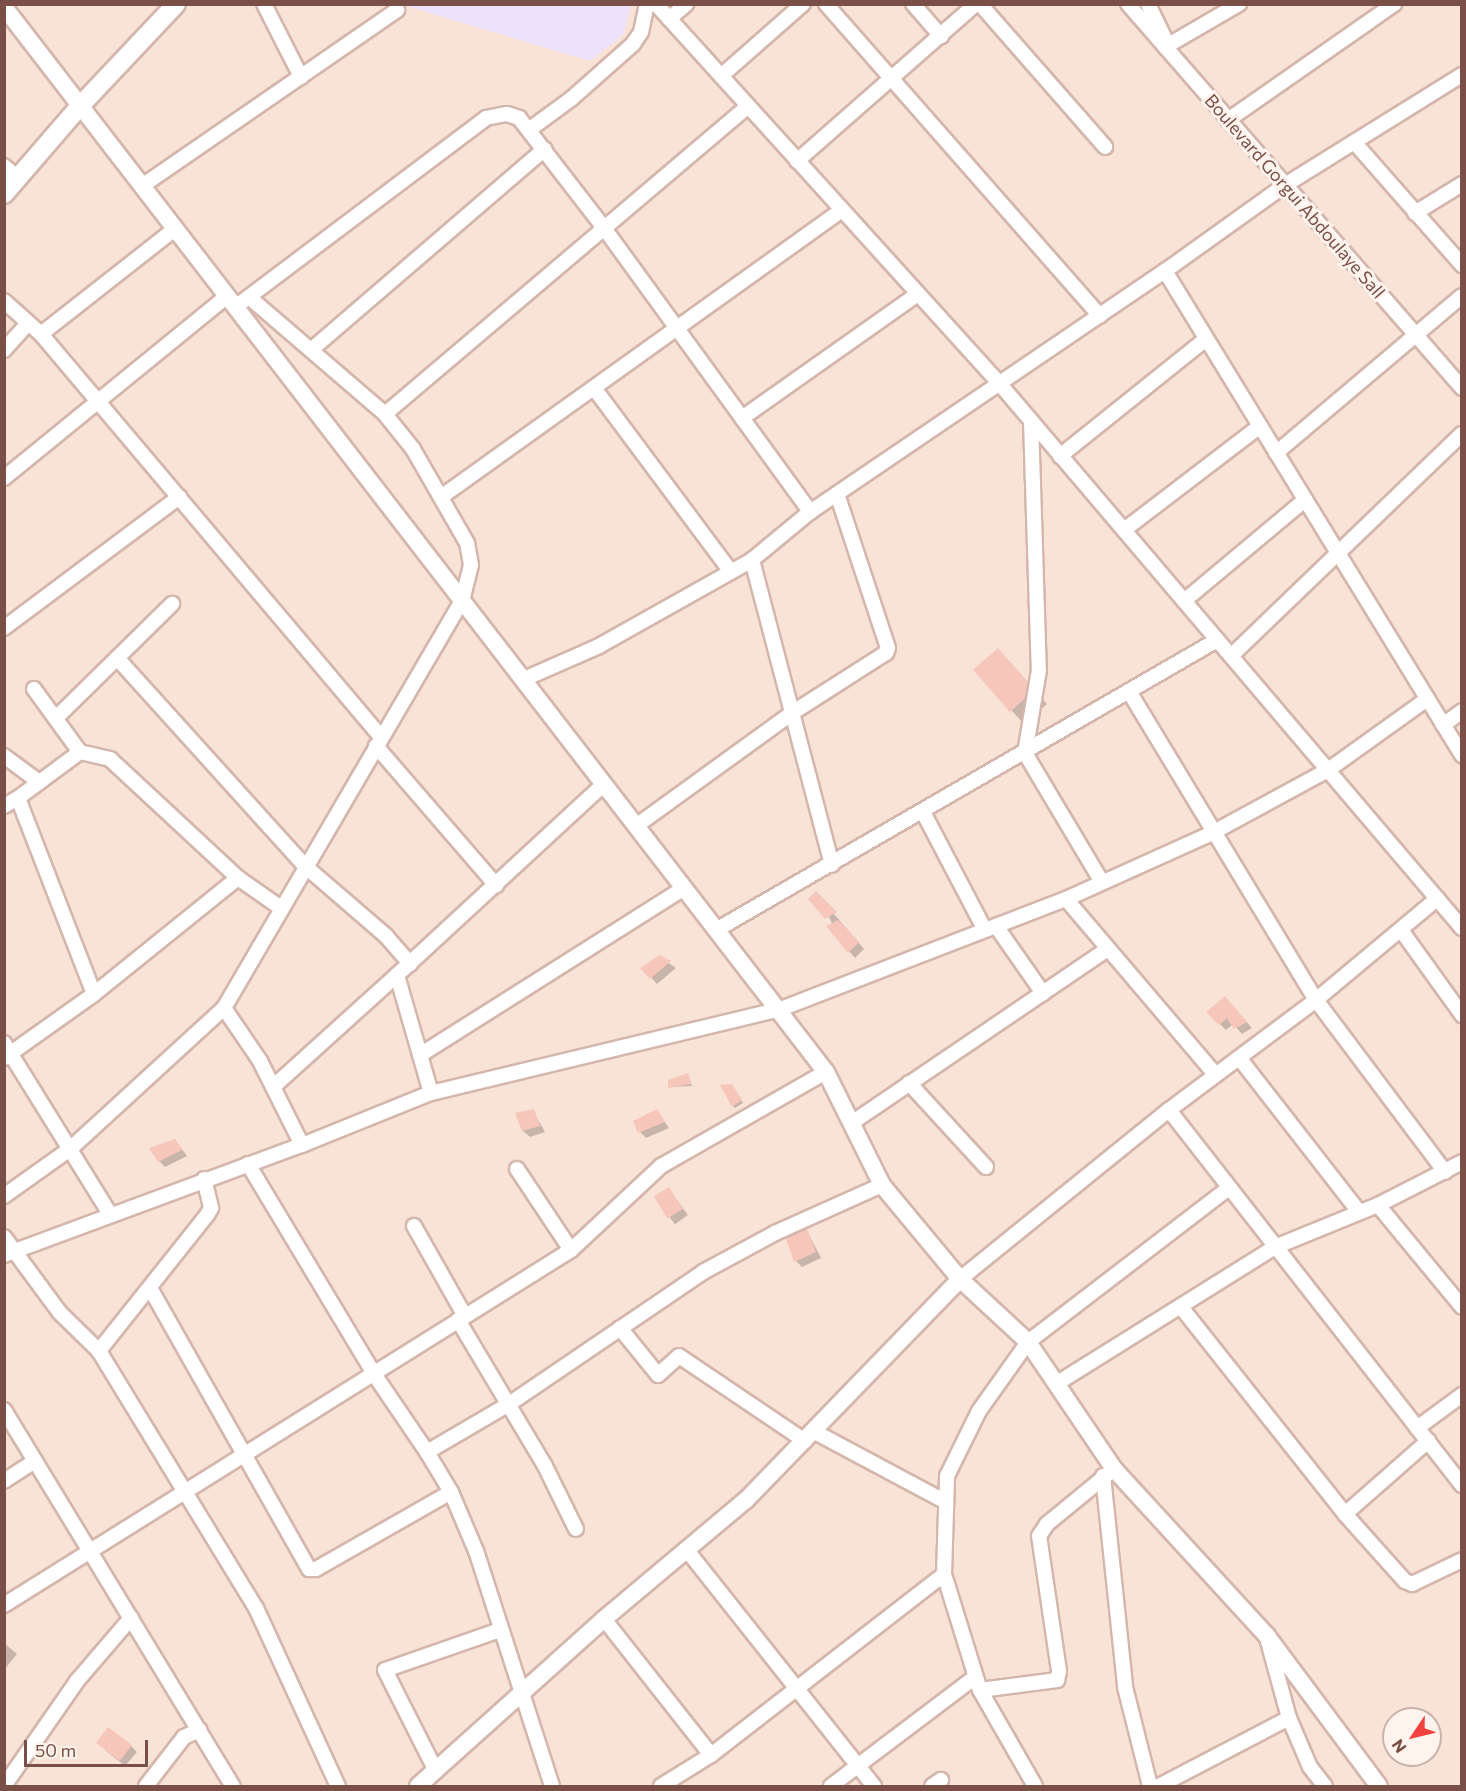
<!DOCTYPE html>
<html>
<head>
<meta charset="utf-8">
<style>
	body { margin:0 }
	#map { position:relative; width:1466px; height:1791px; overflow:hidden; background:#feefe5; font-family:Commissioner,sans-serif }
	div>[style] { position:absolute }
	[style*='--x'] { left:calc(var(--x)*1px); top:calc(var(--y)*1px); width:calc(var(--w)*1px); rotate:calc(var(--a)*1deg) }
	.residential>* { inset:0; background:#f9e2d6 }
	.education>* { inset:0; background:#ece2fb }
	.shadow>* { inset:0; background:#0003; transform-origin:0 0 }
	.building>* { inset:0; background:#f6c6ba; transform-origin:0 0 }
	.roads { filter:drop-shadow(2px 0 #d4b6ac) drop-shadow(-2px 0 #d4b6ac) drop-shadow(0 2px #d4b6ac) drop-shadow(0 -2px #d4b6ac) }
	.minor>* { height:14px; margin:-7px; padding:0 7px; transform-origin:7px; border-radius:7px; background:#fff }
	.tertiary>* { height:16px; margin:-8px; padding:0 8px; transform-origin:8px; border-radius:8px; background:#fff }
	.secondary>* { height:18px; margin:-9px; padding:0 9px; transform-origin:9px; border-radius:9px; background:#fff }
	span { translate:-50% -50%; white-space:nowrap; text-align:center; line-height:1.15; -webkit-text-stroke:6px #fff4ed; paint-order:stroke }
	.street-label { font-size:18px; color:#7a4f47 }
	.frame { position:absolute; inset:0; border:6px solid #7a4f47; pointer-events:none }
	.north { position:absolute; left:1382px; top:1707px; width:60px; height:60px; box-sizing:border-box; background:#fff4ed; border:2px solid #cab2ab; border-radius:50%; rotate:235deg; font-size:16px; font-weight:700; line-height:24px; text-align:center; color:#7a4f47 }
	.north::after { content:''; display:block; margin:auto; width:21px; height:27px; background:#f24240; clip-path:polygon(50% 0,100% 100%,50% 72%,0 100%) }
	.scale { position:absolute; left:24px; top:1740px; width:124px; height:27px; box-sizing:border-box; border:3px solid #7a4f47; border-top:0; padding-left:8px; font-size:18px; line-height:21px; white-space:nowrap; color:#7a4f47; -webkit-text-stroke:4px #fff4ed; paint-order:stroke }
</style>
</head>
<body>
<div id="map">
	<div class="residential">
		<div style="clip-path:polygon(evenodd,5px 5px,1461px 5px,1461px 1786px,5px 1786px,5px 5px,1394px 1719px,1430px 1719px,1430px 1755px,1394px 1755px,1394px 1719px)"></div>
	</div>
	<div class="education">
		<div style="clip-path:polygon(403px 5px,631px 5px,623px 35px,590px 61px)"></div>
	</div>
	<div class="shadow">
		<div style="clip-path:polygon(1011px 663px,1047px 704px,1024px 724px,975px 670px)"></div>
		<div style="clip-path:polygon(816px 893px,864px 949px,855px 958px,828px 927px,833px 925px)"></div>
		<div style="clip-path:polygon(660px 957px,676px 968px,657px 984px,643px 968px)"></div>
		<div style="clip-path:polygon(1231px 1004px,1252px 1028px,1242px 1034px,1233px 1024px,1226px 1030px,1208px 1012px)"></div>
		<div style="clip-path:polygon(688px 1075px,692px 1086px,669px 1087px)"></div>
		<div style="clip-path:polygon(732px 1085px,743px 1103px,735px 1108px,733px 1106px)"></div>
		<div style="clip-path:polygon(533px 1111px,545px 1132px,530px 1137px,523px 1131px)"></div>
		<div style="clip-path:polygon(657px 1111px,669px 1128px,646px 1138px,640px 1132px)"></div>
		<div style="clip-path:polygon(175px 1140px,187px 1156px,165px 1167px,159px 1161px)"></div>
		<div style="left:669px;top:1189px;width:32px;height:16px;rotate:54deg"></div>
		<div style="clip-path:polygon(807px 1231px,821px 1258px,802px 1267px,796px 1261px)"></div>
		<div style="clip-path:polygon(4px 1643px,17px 1654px,4px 1670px)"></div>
		<div style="clip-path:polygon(131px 1746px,137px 1752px,125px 1766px,105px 1750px)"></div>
	</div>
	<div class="building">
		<div style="left:998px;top:648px;width:56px;height:33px;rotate:49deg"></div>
		<div style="clip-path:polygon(816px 891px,837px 912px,825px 919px,808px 899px)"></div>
		<div style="clip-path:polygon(838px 920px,859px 942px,848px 953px,826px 926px)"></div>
		<div style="clip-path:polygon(660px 955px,671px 961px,650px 979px,640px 968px)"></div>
		<div style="clip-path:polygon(1225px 996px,1247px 1022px,1234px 1029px,1227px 1018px,1219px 1025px,1206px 1012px)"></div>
		<div style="clip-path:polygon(688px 1073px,691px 1084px,668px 1088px,668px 1080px)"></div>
		<div style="clip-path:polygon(732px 1084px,742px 1100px,732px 1107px,720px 1085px)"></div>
		<div style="clip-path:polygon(534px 1109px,540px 1126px,522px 1131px,515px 1113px)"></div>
		<div style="clip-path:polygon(657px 1109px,665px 1122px,638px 1133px,633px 1121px)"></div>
		<div style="clip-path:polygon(175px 1139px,182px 1150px,158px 1162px,149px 1148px)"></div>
		<div style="left:669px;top:1187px;width:26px;height:18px;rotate:58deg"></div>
		<div style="clip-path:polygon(807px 1229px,816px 1252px,794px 1262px,785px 1236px)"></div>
		<div style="left:108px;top:1727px;width:30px;height:20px;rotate:37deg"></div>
	</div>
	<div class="roads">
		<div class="minor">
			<div style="--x:264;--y:4;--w:82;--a:63.1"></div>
			<div style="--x:656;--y:4;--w:511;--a:47.85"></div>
			<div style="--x:999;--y:383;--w:715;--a:49.65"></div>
			<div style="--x:826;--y:4;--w:415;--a:48.7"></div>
			<div style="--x:913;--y:4;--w:43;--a:48.8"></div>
			<div style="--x:980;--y:4;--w:190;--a:48.8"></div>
			<div style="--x:1128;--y:4;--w:509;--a:48.98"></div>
			<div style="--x:1148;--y:4;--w:41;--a:64.1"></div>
			<div style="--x:669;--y:19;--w:23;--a:-41"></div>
			<div style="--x:1165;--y:47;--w:86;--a:-30.2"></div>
			<div style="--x:721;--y:76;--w:109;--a:-41.3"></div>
			<div style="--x:1228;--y:120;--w:203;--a:-34.9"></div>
			<div style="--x:530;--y:129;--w:51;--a:-36.2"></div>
			<div style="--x:571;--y:99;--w:83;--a:-41.6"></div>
			<div style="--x:633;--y:44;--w:14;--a:-56"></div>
			<div style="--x:641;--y:32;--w:29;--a:-78"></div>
			<div style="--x:1354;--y:142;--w:164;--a:48.7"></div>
			<div style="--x:797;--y:161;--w:238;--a:-41.3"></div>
			<div style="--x:4;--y:166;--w:18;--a:41"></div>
			<div style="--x:142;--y:186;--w:310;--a:-34.6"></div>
			<div style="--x:1415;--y:213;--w:55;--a:-31.7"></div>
			<div style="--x:1165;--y:271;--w:568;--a:58.47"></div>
			<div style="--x:4;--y:301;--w:50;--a:41.7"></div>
			<div style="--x:41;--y:334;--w:527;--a:49.85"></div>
			<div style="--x:242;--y:302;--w:306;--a:-37"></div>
			<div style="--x:486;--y:118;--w:21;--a:-11"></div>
			<div style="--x:507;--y:114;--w:13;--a:18"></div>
			<div style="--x:519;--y:118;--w:139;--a:52.3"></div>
			<div style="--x:604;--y:228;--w:351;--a:54"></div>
			<div style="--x:41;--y:334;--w:170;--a:-38.1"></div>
			<div style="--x:4;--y:350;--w:36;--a:-48"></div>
			<div style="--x:311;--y:350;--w:308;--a:-40.7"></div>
			<div style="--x:594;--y:388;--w:229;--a:53.3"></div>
			<div style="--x:385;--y:414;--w:476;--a:-40.3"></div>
			<div style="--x:742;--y:418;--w:215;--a:-35.2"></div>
			<div style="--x:1031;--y:421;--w:249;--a:88.2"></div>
			<div style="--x:1039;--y:670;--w:84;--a:99.6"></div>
			<div style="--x:1025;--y:753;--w:150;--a:59.2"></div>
			<div style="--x:1276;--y:453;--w:243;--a:-40.2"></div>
			<div style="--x:1060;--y:456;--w:187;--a:-38.7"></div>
			<div style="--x:4;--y:478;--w:288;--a:-39.2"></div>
			<div style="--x:441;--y:497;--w:493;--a:-35.6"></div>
			<div style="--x:1124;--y:530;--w:171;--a:-37.4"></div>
			<div style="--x:752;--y:560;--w:315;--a:75.3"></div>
			<div style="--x:1184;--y:601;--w:158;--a:-39.9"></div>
			<div style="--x:4;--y:628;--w:219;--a:-36.8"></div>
			<div style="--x:1231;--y:656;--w:320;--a:-43.9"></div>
			<div style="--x:117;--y:658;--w:280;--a:47.9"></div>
			<div style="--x:305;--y:866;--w:107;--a:40.8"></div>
			<div style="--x:386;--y:936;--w:37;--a:49"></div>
			<div style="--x:524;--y:679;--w:82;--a:-23.7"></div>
			<div style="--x:599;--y:646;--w:176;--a:-29.3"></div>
			<div style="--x:752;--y:560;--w:75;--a:-39.6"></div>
			<div style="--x:810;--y:512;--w:429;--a:-34.2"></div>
			<div style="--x:1165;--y:271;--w:148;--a:-35.6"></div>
			<div style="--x:1285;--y:185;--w:208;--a:-31.9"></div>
			<div style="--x:34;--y:689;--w:78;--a:53.9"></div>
			<div style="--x:1130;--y:693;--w:359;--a:58.8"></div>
			<div style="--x:1316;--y:1000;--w:215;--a:53.1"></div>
			<div style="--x:56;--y:718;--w:163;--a:-44.5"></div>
			<div style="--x:1443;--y:725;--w:24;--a:-36"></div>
			<div style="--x:376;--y:746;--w:184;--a:49.2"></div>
			<div style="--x:4;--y:756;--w:44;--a:36.6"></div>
			<div style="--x:4;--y:806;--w:16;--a:-30"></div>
			<div style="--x:923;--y:812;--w:133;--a:62.3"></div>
			<div style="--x:636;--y:826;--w:193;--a:-35.9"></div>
			<div style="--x:792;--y:713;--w:112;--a:-32.6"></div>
			<div style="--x:886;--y:653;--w:5;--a:-68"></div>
			<div style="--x:888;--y:648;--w:162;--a:-108.3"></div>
			<div style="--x:1066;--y:899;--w:230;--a:49.6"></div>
			<div style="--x:996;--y:926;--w:82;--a:55"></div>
			<div style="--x:716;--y:930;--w:579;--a:-30.06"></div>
			<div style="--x:1401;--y:930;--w:105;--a:54.3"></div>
			<div style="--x:94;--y:994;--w:185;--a:-38.9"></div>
			<div style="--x:224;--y:1008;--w:64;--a:55.8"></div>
			<div style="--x:260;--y:1061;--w:94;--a:63.4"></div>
			<div style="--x:4;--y:1043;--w:201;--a:58.2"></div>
			<div style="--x:420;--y:1055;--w:312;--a:-32.3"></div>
			<div style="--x:4;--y:1058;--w:110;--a:-35.4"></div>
			<div style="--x:94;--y:994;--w:210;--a:-111.2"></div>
			<div style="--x:18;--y:798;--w:77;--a:-36.6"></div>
			<div style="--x:80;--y:752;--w:31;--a:13"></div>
			<div style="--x:110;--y:759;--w:175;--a:42.9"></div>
			<div style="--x:238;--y:878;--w:52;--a:34.9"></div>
			<div style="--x:1240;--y:1059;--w:194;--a:52.1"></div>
			<div style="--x:909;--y:1083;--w:114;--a:47.5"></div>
			<div style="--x:273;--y:1087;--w:167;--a:-42.1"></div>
			<div style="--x:431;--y:1093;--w:123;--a:-106.1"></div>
			<div style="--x:397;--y:975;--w:282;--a:-42.7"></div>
			<div style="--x:1169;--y:1110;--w:476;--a:52"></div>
			<div style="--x:853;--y:1122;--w:308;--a:-34.2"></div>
			<div style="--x:248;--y:1164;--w:245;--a:59"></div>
			<div style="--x:374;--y:1374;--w:94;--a:55.8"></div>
			<div style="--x:517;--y:1169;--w:97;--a:56.3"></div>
			<div style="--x:204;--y:1179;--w:30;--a:76"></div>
			<div style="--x:211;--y:1208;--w:8;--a:120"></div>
			<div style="--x:207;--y:1215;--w:174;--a:128.5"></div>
			<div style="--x:99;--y:1351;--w:301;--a:58.6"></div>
			<div style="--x:256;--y:1608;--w:196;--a:65.3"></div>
			<div style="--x:4;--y:1196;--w:81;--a:-35.5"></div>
			<div style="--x:70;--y:1149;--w:209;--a:-42.5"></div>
			<div style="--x:224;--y:1008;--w:471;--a:-59.7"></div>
			<div style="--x:462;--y:601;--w:37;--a:-76"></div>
			<div style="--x:471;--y:565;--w:22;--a:-100"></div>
			<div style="--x:467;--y:543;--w:108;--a:-119.9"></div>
			<div style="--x:413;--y:449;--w:45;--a:-128.7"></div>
			<div style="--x:385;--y:414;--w:179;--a:-139.3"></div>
			<div style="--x:1378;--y:1205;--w:132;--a:50.5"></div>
			<div style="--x:414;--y:1226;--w:103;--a:60.5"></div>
			<div style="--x:4;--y:1237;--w:94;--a:53.6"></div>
			<div style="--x:60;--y:1313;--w:54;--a:44.3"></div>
			<div style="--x:4;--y:1255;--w:318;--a:-20.3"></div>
			<div style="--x:302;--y:1145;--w:139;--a:-22"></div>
			<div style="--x:431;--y:1093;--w:357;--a:-13.5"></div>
			<div style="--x:778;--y:1010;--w:309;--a:-21.1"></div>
			<div style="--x:1066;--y:899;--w:160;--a:-24.3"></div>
			<div style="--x:1212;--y:833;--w:132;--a:-28.5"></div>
			<div style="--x:1328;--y:770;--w:122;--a:-35.6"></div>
			<div style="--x:960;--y:1279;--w:269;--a:-39"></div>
			<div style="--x:1169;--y:1110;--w:184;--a:-36.8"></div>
			<div style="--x:1316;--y:1000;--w:158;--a:-39.9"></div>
			<div style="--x:150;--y:1288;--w:323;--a:60.5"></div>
			<div style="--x:309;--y:1569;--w:7;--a:0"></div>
			<div style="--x:316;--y:1569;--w:155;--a:-29.7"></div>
			<div style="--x:1181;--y:1307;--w:264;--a:51.6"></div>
			<div style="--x:1345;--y:1514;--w:90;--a:48.2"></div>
			<div style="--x:1405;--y:1581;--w:8;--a:23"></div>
			<div style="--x:1412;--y:1584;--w:55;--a:-25.6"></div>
			<div style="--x:458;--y:1320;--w:170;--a:59.2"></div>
			<div style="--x:545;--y:1466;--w:70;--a:63.8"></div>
			<div style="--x:620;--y:1328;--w:60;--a:51"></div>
			<div style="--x:658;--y:1375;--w:28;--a:-42"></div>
			<div style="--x:679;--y:1356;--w:152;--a:34"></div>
			<div style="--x:1059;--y:1382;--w:255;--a:-32"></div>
			<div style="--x:1275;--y:1247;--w:111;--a:-22.2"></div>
			<div style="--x:1378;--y:1205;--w:94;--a:-27.1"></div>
			<div style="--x:4;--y:1410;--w:440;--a:58.7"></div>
			<div style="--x:1417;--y:1428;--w:56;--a:-36.3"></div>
			<div style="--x:815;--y:1432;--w:146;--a:28.1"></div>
			<div style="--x:1103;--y:1476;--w:212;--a:84"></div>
			<div style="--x:1125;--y:1687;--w:102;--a:75.8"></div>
			<div style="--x:4;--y:1481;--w:37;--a:-33"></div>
			<div style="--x:1345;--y:1514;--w:111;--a:-41.3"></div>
			<div style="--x:686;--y:1549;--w:303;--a:51.6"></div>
			<div style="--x:944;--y:1574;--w:121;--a:72.8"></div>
			<div style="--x:980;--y:1690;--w:111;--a:60.2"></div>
			<div style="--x:4;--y:1605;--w:669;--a:-32.05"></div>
			<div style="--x:571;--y:1250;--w:123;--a:-43"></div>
			<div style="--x:661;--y:1166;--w:190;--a:-29.7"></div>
			<div style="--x:604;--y:1619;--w:173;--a:51.8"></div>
			<div style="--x:980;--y:1690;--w:78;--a:-7.4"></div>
			<div style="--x:1057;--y:1680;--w:9;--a:-77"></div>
			<div style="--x:1059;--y:1671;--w:136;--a:-98.4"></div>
			<div style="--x:1039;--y:1536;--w:14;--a:-56"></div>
			<div style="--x:1047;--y:1524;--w:87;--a:-39.4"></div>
			<div style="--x:1289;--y:1718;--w:53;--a:66.8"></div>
			<div style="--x:1310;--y:1767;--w:24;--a:52"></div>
			<div style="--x:436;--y:1771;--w:113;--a:-116.8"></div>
			<div style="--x:385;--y:1670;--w:122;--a:-19.2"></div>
			<div style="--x:4;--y:1786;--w:128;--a:-55.2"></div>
			<div style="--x:77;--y:1681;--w:83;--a:-49.4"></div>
			<div style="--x:146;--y:1786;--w:62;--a:-52.2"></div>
			<div style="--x:184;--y:1737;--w:17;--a:-25"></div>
			<div style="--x:552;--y:1786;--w:247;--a:-107.9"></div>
			<div style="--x:476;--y:1551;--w:64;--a:-113"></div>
			<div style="--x:451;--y:1492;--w:47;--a:-121"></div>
			<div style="--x:427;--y:1452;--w:95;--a:-30.3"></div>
			<div style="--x:509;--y:1404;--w:235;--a:-34.2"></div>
			<div style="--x:703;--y:1272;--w:82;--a:-28.4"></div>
			<div style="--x:775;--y:1233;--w:117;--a:-24.2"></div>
			<div style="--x:661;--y:1786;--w:59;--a:-31.8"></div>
			<div style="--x:711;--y:1755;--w:295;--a:-37.8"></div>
			<div style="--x:944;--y:1574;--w:98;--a:-88.2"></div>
			<div style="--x:947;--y:1476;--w:72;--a:-63.8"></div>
			<div style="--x:979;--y:1411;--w:85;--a:-54.6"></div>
			<div style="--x:1028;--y:1342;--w:253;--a:-37.5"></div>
			<div style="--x:831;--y:1786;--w:181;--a:-37.1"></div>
			<div style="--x:932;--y:1786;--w:11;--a:-34"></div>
			<div style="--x:1159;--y:1786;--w:147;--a:-27.6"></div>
			<div style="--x:1289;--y:1718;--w:80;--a:-105.3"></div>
		</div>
		<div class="tertiary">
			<div style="--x:4;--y:7;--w:1345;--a:52.34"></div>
			<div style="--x:826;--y:1072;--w:126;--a:63.6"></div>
			<div style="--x:882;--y:1185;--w:122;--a:50.3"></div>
			<div style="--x:960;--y:1279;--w:93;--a:42.8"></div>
			<div style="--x:1028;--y:1342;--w:153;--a:55.9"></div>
			<div style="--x:1114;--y:1469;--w:226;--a:47.5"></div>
			<div style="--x:1267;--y:1636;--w:187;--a:53.3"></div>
			<div style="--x:418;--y:1786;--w:250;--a:-41.9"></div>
			<div style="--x:604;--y:1619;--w:185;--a:-40"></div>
			<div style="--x:746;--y:1500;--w:308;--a:-45.9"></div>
		</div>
		<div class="secondary">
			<div style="--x:4;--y:194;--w:116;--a:-49.2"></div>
			<div style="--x:80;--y:106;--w:140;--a:-46.7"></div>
		</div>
	</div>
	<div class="street-label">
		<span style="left:1295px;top:196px;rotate:49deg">Boulevard Gorgui Abdoulaye Sall</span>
	</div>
	<div class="frame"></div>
	<div class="north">N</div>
	<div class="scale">50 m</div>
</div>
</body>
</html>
